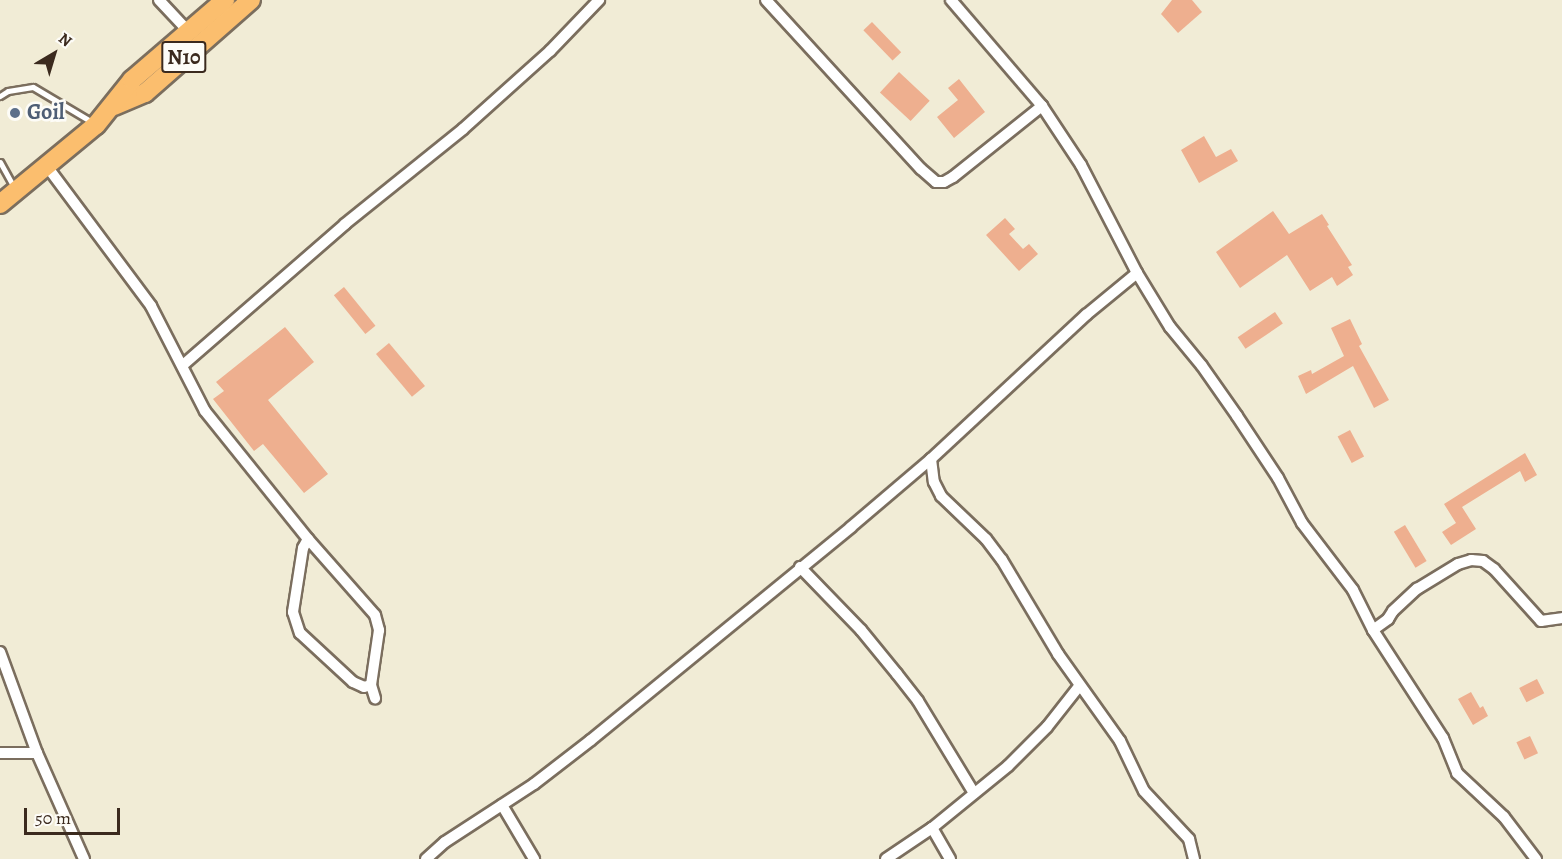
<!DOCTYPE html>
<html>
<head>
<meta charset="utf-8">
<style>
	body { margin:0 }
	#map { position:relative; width:1562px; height:859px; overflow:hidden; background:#f1ecd6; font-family:Alegreya,serif }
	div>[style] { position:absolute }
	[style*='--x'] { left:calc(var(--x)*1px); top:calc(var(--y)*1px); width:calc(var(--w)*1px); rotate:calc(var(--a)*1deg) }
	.building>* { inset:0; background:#eeaf8f; transform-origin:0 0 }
	.roads { filter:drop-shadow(2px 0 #7b6e5e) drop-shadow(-2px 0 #7b6e5e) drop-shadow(0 2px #7b6e5e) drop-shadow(0 -2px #7b6e5e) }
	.service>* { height:5px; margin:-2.5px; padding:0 2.5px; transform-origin:2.5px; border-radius:2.5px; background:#fff }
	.minor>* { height:10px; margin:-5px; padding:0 5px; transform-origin:5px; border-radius:5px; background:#fff }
	.trunk>* { height:18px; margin:-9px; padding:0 9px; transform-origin:9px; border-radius:9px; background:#fbbe6e }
	.dots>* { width:16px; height:16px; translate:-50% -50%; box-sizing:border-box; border:3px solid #fdfcf7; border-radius:50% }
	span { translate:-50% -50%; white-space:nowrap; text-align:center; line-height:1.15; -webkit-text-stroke:5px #fdfcf7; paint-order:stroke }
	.shield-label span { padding:2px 4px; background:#fdfcf7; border:2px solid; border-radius:4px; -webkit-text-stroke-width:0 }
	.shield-label { font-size:21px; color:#3b2a1e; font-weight:700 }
	.service-label { font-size:22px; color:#4e5e75; font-weight:700 }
	.left { translate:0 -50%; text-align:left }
	.north { position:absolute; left:24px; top:24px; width:60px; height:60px; -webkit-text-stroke:4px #fdfcf7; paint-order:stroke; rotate:38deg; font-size:16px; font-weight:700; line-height:24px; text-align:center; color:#3b2a1e }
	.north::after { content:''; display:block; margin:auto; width:21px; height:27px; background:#3b2a1e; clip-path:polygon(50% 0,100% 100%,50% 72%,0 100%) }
	.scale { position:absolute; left:24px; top:808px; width:96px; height:27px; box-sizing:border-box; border:3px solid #3b2a1e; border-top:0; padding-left:8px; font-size:18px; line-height:21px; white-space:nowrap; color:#3b2a1e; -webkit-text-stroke:4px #fdfcf7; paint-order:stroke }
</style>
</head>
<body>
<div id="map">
	<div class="building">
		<div style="clip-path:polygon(1172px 0,1192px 0,1202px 12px,1178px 33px,1161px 14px)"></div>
		<div style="left:872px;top:22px;width:42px;height:12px;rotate:46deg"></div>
		<div style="left:899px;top:72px;width:42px;height:28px;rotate:43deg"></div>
		<div style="clip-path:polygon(959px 79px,985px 112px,954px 138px,937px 117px,958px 100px,948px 88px)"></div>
		<div style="clip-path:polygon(1204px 136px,1216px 157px,1231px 149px,1238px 161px,1199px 183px,1181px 150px)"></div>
		<div style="clip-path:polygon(1273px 211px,1289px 234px,1322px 214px,1329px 225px,1327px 226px,1352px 265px,1348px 267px,1353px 275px,1337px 286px,1332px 277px,1310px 291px,1287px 255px,1240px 288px,1216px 252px)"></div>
		<div style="clip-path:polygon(1005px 218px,1015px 229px,1009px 234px,1023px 249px,1029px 244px,1038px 254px,1019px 271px,986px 235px)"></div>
		<div style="left:344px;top:287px;width:50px;height:13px;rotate:51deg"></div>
		<div style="left:1275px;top:312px;width:14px;height:45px;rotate:56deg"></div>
		<div style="clip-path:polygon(1350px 319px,1362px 344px,1359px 346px,1389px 400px,1374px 408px,1353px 366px,1306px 394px,1298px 376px,1311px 370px,1312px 374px,1344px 356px,1331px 328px)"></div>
		<div style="clip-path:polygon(285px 327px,314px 362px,268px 400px,328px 474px,304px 493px,263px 444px,254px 451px,213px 399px,224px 391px,216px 382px)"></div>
		<div style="left:389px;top:343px;width:56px;height:17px;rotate:50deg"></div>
		<div style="left:1350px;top:430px;width:30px;height:14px;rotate:62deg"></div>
		<div style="clip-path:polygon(1525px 453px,1537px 475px,1525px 482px,1520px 471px,1462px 507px,1476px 529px,1451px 545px,1442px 532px,1456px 523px,1444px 504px)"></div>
		<div style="left:1405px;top:525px;width:42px;height:13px;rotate:59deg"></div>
		<div style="left:1537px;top:679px;width:16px;height:20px;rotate:63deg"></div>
		<div style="clip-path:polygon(1471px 692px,1480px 708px,1483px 706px,1488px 716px,1473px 725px,1458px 699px)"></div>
		<div style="left:1530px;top:736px;width:19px;height:15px;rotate:65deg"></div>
	</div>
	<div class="roads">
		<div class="service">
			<div style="--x:0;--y:96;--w:9;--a:-32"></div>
			<div style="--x:8;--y:91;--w:25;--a:-9"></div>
			<div style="--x:33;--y:87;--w:69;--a:30.7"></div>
			<div style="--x:0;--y:162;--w:29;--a:61"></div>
		</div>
		<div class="minor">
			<div style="--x:159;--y:0;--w:44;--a:46.8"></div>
			<div style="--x:766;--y:0;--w:229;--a:47.5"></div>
			<div style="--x:921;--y:169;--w:20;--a:41"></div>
			<div style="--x:936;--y:182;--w:8;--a:0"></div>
			<div style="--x:944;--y:182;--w:10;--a:-29"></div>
			<div style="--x:953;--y:177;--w:114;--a:-38.6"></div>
			<div style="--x:46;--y:165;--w:176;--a:53.3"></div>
			<div style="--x:151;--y:306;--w:118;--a:62.8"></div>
			<div style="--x:205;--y:411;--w:164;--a:51.2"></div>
			<div style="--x:308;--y:539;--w:101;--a:48.6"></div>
			<div style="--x:375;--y:615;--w:16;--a:75"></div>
			<div style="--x:379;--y:630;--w:56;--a:98.3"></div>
			<div style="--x:371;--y:685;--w:14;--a:73"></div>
			<div style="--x:1137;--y:273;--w:63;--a:58.6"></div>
			<div style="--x:1170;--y:327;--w:50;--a:50.6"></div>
			<div style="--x:1202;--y:366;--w:61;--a:55"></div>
			<div style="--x:1237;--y:416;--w:74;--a:56.5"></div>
			<div style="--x:1278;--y:478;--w:51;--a:61.9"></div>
			<div style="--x:1302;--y:523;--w:84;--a:52.7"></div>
			<div style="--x:1353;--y:590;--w:45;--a:63.4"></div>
			<div style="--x:1373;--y:630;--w:129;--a:57.1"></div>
			<div style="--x:1443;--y:738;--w:38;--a:68"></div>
			<div style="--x:1457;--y:773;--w:64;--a:43.1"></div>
			<div style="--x:1504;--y:817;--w:53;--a:52.7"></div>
			<div style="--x:183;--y:365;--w:215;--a:-41"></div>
			<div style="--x:345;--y:224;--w:151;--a:-38.8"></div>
			<div style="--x:463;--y:129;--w:117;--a:-41.9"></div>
			<div style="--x:550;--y:51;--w:71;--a:-46.1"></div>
			<div style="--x:931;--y:459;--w:23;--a:83"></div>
			<div style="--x:934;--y:482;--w:16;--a:63"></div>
			<div style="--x:941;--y:496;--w:62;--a:43.7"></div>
			<div style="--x:986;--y:539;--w:26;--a:53"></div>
			<div style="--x:1002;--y:560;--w:109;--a:59.2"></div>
			<div style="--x:1058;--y:654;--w:107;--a:54.5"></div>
			<div style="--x:1120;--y:741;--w:55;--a:64.4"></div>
			<div style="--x:1144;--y:791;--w:66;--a:46.8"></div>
			<div style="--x:1189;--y:839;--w:21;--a:76"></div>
			<div style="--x:308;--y:539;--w:10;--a:119"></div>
			<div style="--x:303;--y:548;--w:65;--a:98.9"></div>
			<div style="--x:293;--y:612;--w:22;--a:72"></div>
			<div style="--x:300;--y:633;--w:72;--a:42.8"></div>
			<div style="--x:353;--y:682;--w:12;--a:24"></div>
			<div style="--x:364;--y:687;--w:7;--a:-16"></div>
			<div style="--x:800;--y:567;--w:88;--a:45.9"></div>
			<div style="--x:861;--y:630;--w:57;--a:50.7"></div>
			<div style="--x:897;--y:674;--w:34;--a:52"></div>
			<div style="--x:918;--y:701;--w:108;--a:58.7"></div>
			<div style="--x:1373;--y:630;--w:19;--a:-36"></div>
			<div style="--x:1388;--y:619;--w:9;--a:-58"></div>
			<div style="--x:1393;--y:611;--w:33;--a:-43"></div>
			<div style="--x:1417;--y:589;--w:48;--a:-31.4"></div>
			<div style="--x:1458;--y:564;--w:14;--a:-17"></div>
			<div style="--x:1471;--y:560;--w:12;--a:5"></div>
			<div style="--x:1483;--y:561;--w:14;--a:36"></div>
			<div style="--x:1494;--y:569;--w:70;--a:47.9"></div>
			<div style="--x:1541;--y:621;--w:21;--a:-8"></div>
			<div style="--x:0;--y:652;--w:108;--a:69.9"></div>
			<div style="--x:37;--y:753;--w:116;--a:66.1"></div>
			<div style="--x:0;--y:753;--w:37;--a:0"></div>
			<div style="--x:502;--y:805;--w:63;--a:59.3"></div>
			<div style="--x:426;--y:859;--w:25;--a:-42"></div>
			<div style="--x:445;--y:842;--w:106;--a:-33.1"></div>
			<div style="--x:534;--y:784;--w:72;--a:-37.7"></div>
			<div style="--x:591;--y:740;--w:336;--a:-39.3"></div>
			<div style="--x:851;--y:527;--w:105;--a:-40.4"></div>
			<div style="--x:931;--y:459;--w:212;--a:-42.9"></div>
			<div style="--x:1086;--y:315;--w:66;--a:-39.5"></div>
			<div style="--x:1137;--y:273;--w:122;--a:-117.4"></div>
			<div style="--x:1081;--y:165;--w:71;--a:-123.5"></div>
			<div style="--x:1042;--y:106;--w:140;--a:-130.6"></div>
			<div style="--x:886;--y:859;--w:55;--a:-34"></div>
			<div style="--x:950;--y:859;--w:36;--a:-120"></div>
			<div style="--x:932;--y:828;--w:98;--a:-39.2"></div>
			<div style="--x:1008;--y:766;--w:55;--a:-45"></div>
			<div style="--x:1047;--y:727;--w:53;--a:-51.8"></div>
		</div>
		<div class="trunk">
			<div style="--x:114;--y:106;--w:34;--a:-23"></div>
			<div style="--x:145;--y:93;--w:141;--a:-41.3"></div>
			<div style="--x:0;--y:204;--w:124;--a:-39.5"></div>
			<div style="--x:96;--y:125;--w:58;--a:-51.3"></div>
			<div style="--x:132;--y:80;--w:123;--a:-40.7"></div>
		</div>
	</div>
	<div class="dots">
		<div style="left:15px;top:113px;background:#5c6f8a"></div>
	</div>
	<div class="shield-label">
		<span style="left:184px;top:57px">N10</span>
	</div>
	<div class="service-label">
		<span class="left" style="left:27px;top:113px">Goil</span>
	</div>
	<div class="north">N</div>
	<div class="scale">50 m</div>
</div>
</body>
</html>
